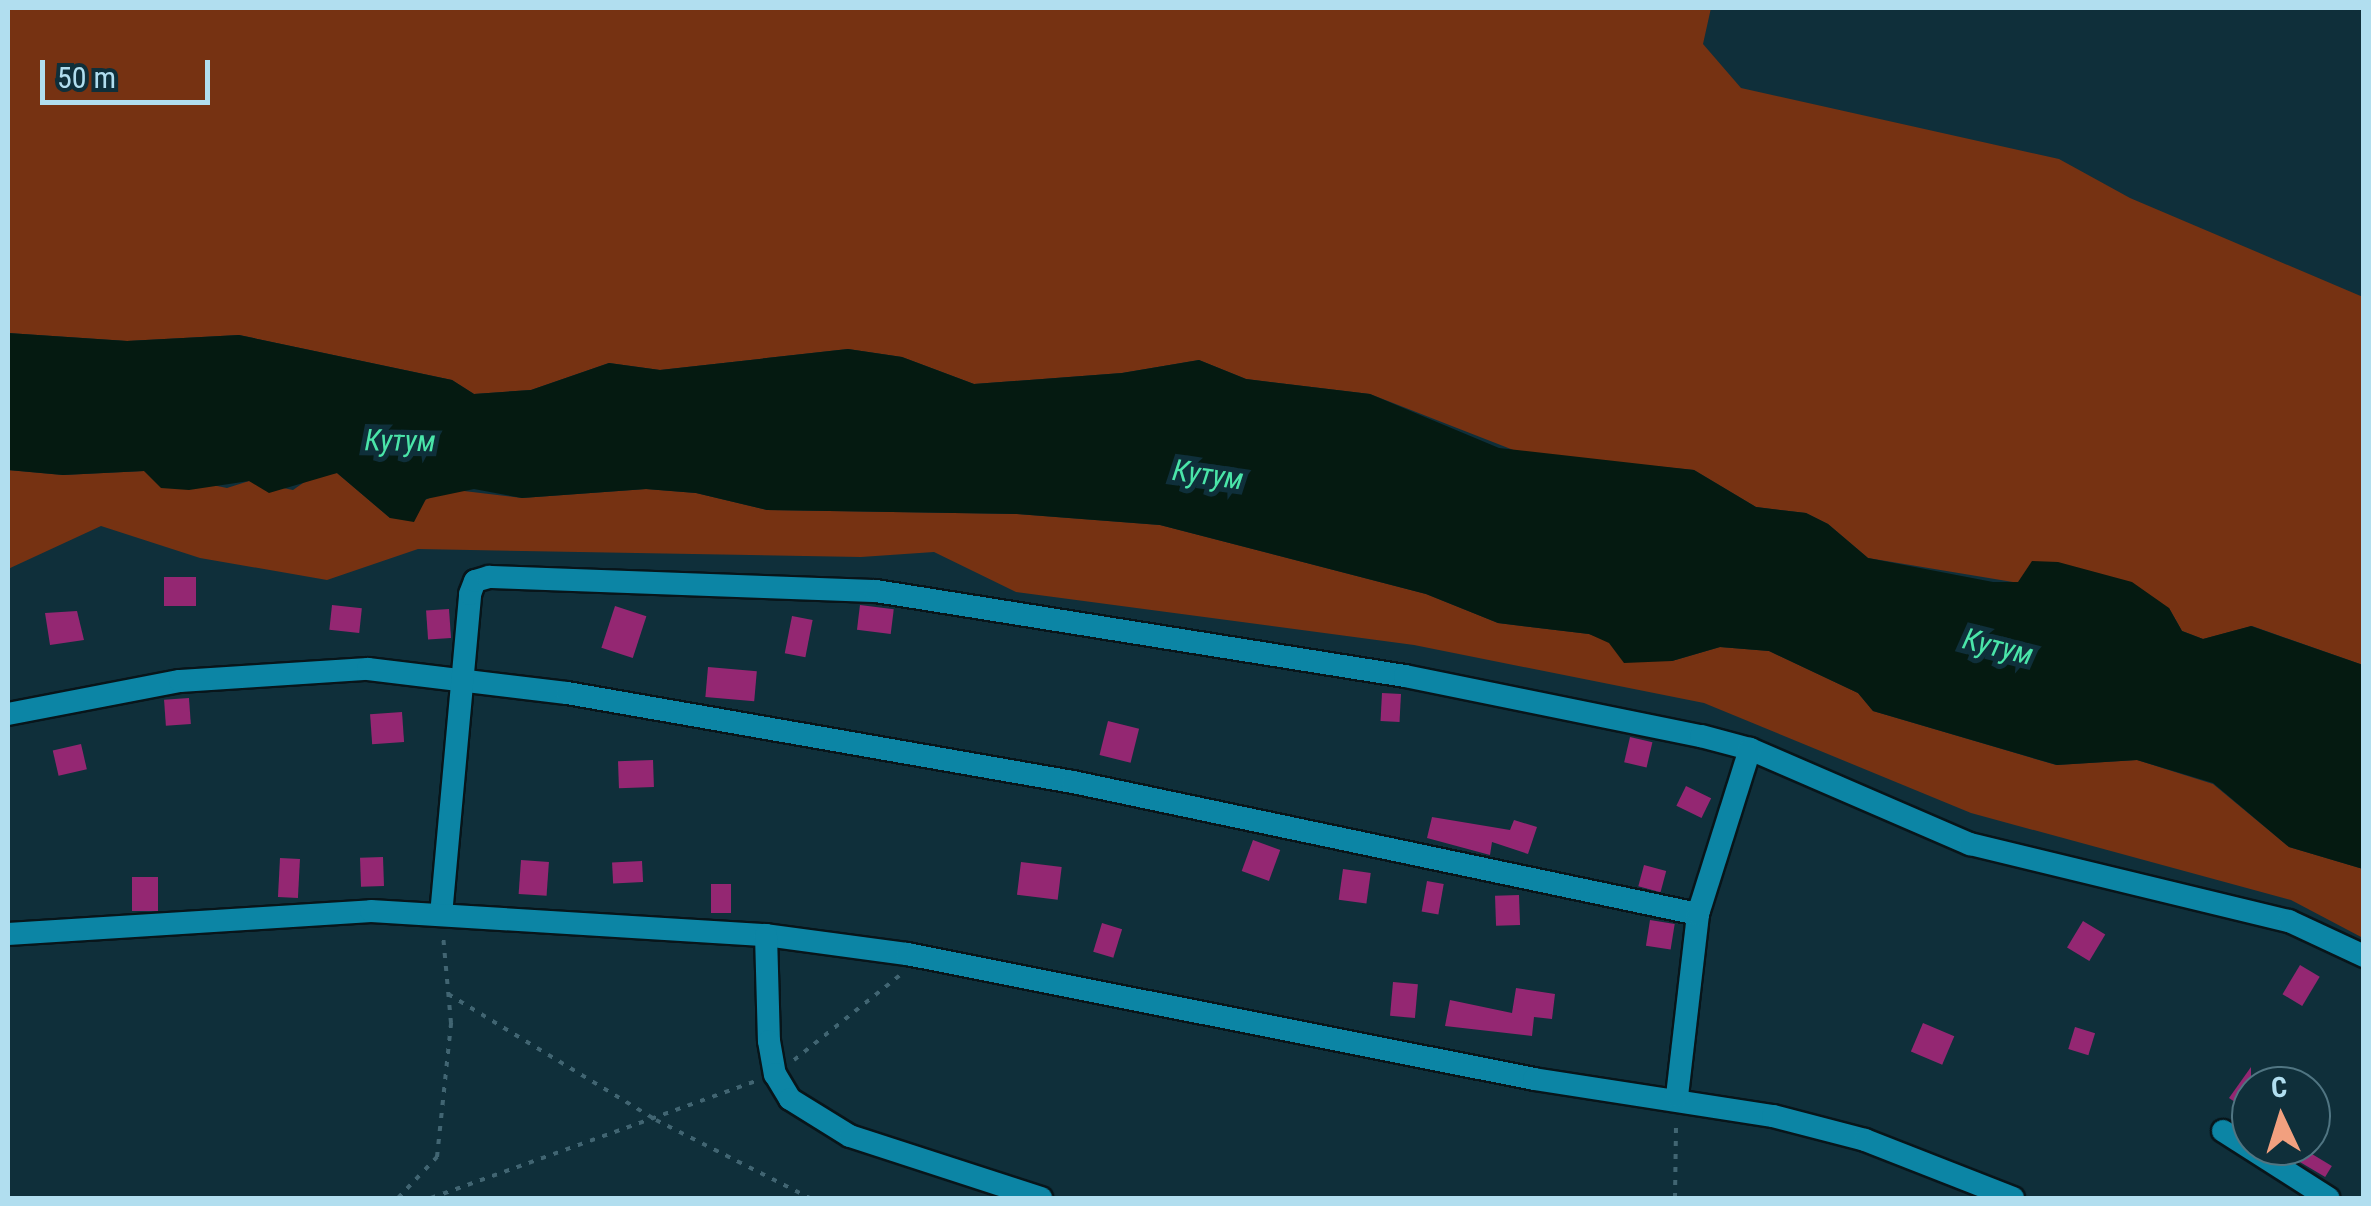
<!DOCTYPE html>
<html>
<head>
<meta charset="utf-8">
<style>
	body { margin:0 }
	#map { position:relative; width:2371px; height:1206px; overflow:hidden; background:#0f2f3a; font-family:"Roboto Condensed",sans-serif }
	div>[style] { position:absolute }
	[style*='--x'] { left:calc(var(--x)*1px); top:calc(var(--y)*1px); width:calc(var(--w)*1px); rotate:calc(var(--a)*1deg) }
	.green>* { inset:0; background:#763212 }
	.water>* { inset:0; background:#051a11 }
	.building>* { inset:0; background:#942772; transform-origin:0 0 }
	.path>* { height:4px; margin-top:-2px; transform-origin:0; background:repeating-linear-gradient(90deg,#416572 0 5px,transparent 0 13px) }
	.roads { filter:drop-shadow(2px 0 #08151a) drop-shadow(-2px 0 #08151a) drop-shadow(0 2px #08151a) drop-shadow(0 -2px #08151a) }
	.minor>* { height:22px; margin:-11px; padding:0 11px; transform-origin:11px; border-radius:11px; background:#0c85a5 }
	span { translate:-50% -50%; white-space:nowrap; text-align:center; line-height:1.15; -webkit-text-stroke:10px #0f2f3a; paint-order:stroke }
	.water-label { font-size:30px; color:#4ae5a9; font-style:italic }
	.frame { position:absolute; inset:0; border:10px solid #b1deef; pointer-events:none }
	.north { position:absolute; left:2231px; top:1066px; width:100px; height:100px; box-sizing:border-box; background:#0f2f3a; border:2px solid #507582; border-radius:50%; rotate:356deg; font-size:28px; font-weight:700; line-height:40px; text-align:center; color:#b1deef }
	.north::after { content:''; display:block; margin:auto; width:35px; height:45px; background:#f2a07f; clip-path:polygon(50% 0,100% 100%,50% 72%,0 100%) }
	.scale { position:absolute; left:40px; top:60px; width:170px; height:45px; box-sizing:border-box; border:5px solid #b1deef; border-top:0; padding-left:12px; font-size:30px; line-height:35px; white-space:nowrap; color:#b1deef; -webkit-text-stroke:8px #0f2f3a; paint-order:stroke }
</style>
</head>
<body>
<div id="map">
	<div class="green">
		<div style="clip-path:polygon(8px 8px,1711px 8px,1703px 44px,1741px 88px,2059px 159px,2130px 198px,2363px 297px,2363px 665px,2252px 626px,2203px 639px,2182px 631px,2169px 608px,1868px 558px,1828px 524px,1806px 513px,1756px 507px,1694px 470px,1521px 453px,1370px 394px,1246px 379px,1199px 360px,1122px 373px,974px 384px,902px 357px,848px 349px,660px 370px,609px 363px,531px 390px,474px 394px,452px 380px,239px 335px,127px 341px,8px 333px)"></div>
		<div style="clip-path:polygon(8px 470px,63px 475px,144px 471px,227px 488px,249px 481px,293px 490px,313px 476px,337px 473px,390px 518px,447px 489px,522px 498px,646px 489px,696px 493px,767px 510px,1017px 514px,1160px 525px,1426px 594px,1498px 623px,1589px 634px,1672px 661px,1720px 647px,1769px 651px,1858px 693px,1873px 711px,2056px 765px,2137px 760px,2213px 784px,2289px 847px,2363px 869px,2363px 938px,2291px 900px,1971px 813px,1704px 703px,1414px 645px,1016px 592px,934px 552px,861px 557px,418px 549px,327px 580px,200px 558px,101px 526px,8px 569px)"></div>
	</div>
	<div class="water">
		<div style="clip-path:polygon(8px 333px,127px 341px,239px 335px,452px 380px,474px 394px,531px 390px,609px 363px,660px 370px,848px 349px,902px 357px,974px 384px,1122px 373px,1199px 360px,1246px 379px,1370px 394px,1499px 448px,1694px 470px,1756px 507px,1806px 513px,1828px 524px,1868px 558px,1993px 582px,2018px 582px,2032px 561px,2058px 562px,2132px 582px,2169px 608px,2182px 631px,2203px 639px,2251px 626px,2363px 665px,2363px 869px,2289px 847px,2213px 783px,2137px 760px,2057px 765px,1873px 711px,1858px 693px,1769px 651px,1720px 647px,1672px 661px,1624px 663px,1609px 643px,1589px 634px,1498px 623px,1426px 594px,1160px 525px,1017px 514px,767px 510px,696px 493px,646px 489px,522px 498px,474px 489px,426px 499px,414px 522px,390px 518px,337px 473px,269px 493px,249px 481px,189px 490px,161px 488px,144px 471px,63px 475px,8px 470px)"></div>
	</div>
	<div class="building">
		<div style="left:164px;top:577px;width:32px;height:29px"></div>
		<div style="left:332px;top:605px;width:30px;height:25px;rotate:6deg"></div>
		<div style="left:860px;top:605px;width:34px;height:25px;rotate:7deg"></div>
		<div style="left:615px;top:606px;width:33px;height:44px;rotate:18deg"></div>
		<div style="left:449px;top:609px;width:29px;height:23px;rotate:86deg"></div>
		<div style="clip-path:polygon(77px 611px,84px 640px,50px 645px,45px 613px)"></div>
		<div style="left:792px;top:616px;width:21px;height:38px;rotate:11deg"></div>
		<div style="left:708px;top:667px;width:49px;height:30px;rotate:5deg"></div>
		<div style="left:1382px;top:693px;width:19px;height:28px;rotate:3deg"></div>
		<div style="left:189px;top:698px;width:26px;height:25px;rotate:86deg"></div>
		<div style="left:402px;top:712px;width:30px;height:32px;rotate:86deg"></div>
		<div style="left:1108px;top:721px;width:32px;height:35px;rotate:14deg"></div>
		<div style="left:1630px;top:737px;width:23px;height:26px;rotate:13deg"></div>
		<div style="left:81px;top:744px;width:26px;height:29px;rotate:77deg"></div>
		<div style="left:653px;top:760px;width:27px;height:35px;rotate:88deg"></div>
		<div style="left:1686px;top:786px;width:28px;height:22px;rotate:26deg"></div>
		<div style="clip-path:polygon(1432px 817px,1510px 830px,1514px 820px,1537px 827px,1528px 854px,1492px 842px,1490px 855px,1427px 838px)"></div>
		<div style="left:1253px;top:840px;width:29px;height:33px;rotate:20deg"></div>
		<div style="left:383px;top:857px;width:29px;height:23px;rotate:88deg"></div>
		<div style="left:280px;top:858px;width:20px;height:39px;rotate:3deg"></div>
		<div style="left:521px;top:860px;width:28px;height:34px;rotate:4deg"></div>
		<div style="left:642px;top:861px;width:21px;height:30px;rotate:87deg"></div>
		<div style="left:1021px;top:862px;width:41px;height:33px;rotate:7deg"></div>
		<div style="left:1644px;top:865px;width:23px;height:22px;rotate:15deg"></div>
		<div style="left:1343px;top:869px;width:28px;height:31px;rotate:8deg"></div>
		<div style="left:132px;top:877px;width:26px;height:34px"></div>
		<div style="left:1427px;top:881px;width:17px;height:31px;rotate:10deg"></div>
		<div style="left:711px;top:884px;width:20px;height:29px"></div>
		<div style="left:1519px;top:895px;width:30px;height:24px;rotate:88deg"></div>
		<div style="left:1650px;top:920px;width:25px;height:26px;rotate:9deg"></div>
		<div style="left:2083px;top:921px;width:26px;height:31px;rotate:31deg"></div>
		<div style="left:1102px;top:923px;width:21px;height:30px;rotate:17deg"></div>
		<div style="left:2300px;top:965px;width:23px;height:34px;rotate:31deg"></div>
		<div style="left:1393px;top:982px;width:25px;height:34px;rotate:5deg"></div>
		<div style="clip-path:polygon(1516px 988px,1555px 994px,1552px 1019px,1534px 1017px,1532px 1036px,1445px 1026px,1450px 1000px,1512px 1013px)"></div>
		<div style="left:1923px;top:1023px;width:34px;height:31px;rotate:23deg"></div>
		<div style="left:2075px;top:1027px;width:21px;height:23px;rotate:17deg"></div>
		<div style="clip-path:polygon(2251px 1067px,2251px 1098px,2244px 1108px,2229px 1098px)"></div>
		<div style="left:2307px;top:1151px;width:29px;height:13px;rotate:31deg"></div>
	</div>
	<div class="path">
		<div style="--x:448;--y:994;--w:243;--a:31.2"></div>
		<div style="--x:656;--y:1120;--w:173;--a:26.9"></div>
		<div style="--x:794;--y:1060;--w:136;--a:-38.7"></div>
		<div style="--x:398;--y:1198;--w:57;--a:-46.4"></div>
		<div style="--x:437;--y:1157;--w:135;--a:-84"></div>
		<div style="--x:451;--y:1023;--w:88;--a:-95.2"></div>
		<div style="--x:431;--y:1198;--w:345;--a:-19.8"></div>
		<div style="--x:1675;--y:1198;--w:75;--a:-89.2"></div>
	</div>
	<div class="roads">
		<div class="minor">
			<div style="--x:8;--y:714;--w:175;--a:-10.9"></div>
			<div style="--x:180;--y:681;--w:188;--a:-3.7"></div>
			<div style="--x:368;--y:669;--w:200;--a:6.9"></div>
			<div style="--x:567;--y:693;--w:514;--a:9.98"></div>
			<div style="--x:1073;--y:782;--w:639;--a:11.93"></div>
			<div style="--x:441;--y:915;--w:322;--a:-84.8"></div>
			<div style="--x:470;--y:594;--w:14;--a:-69"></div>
			<div style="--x:475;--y:581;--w:15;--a:-16"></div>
			<div style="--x:489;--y:577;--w:387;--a:2.1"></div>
			<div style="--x:876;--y:591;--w:536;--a:9.13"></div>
			<div style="--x:1405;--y:676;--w:302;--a:11.5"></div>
			<div style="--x:1701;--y:736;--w:51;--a:14.9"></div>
			<div style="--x:1750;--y:749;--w:240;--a:23.4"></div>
			<div style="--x:1970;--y:844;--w:328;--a:13.6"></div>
			<div style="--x:2289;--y:921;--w:83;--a:25"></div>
			<div style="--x:8;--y:934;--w:364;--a:-3.6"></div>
			<div style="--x:371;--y:911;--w:396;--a:3.5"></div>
			<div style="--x:766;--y:935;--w:142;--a:7.7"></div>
			<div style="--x:907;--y:954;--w:639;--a:11.27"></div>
			<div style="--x:1534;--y:1079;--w:242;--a:8.8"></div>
			<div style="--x:1773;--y:1116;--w:95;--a:14.6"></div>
			<div style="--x:1865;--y:1140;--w:159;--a:21.4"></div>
			<div style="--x:766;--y:935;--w:106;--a:88.4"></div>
			<div style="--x:769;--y:1041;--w:34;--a:80"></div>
			<div style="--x:775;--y:1074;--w:29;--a:59"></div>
			<div style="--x:790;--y:1099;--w:70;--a:31.7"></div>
			<div style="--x:850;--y:1136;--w:201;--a:18"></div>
			<div style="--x:1677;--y:1096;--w:183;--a:-83.4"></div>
			<div style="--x:1698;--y:914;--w:173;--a:-72.5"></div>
			<div style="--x:2223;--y:1131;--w:125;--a:32.5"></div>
		</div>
	</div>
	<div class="water-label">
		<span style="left:400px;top:441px;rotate:1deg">Кутум</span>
		<span style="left:1208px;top:475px;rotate:8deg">Кутум</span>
		<span style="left:1998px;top:647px;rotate:14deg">Кутум</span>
	</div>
	<div class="frame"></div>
	<div class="north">С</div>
	<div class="scale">50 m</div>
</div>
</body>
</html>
